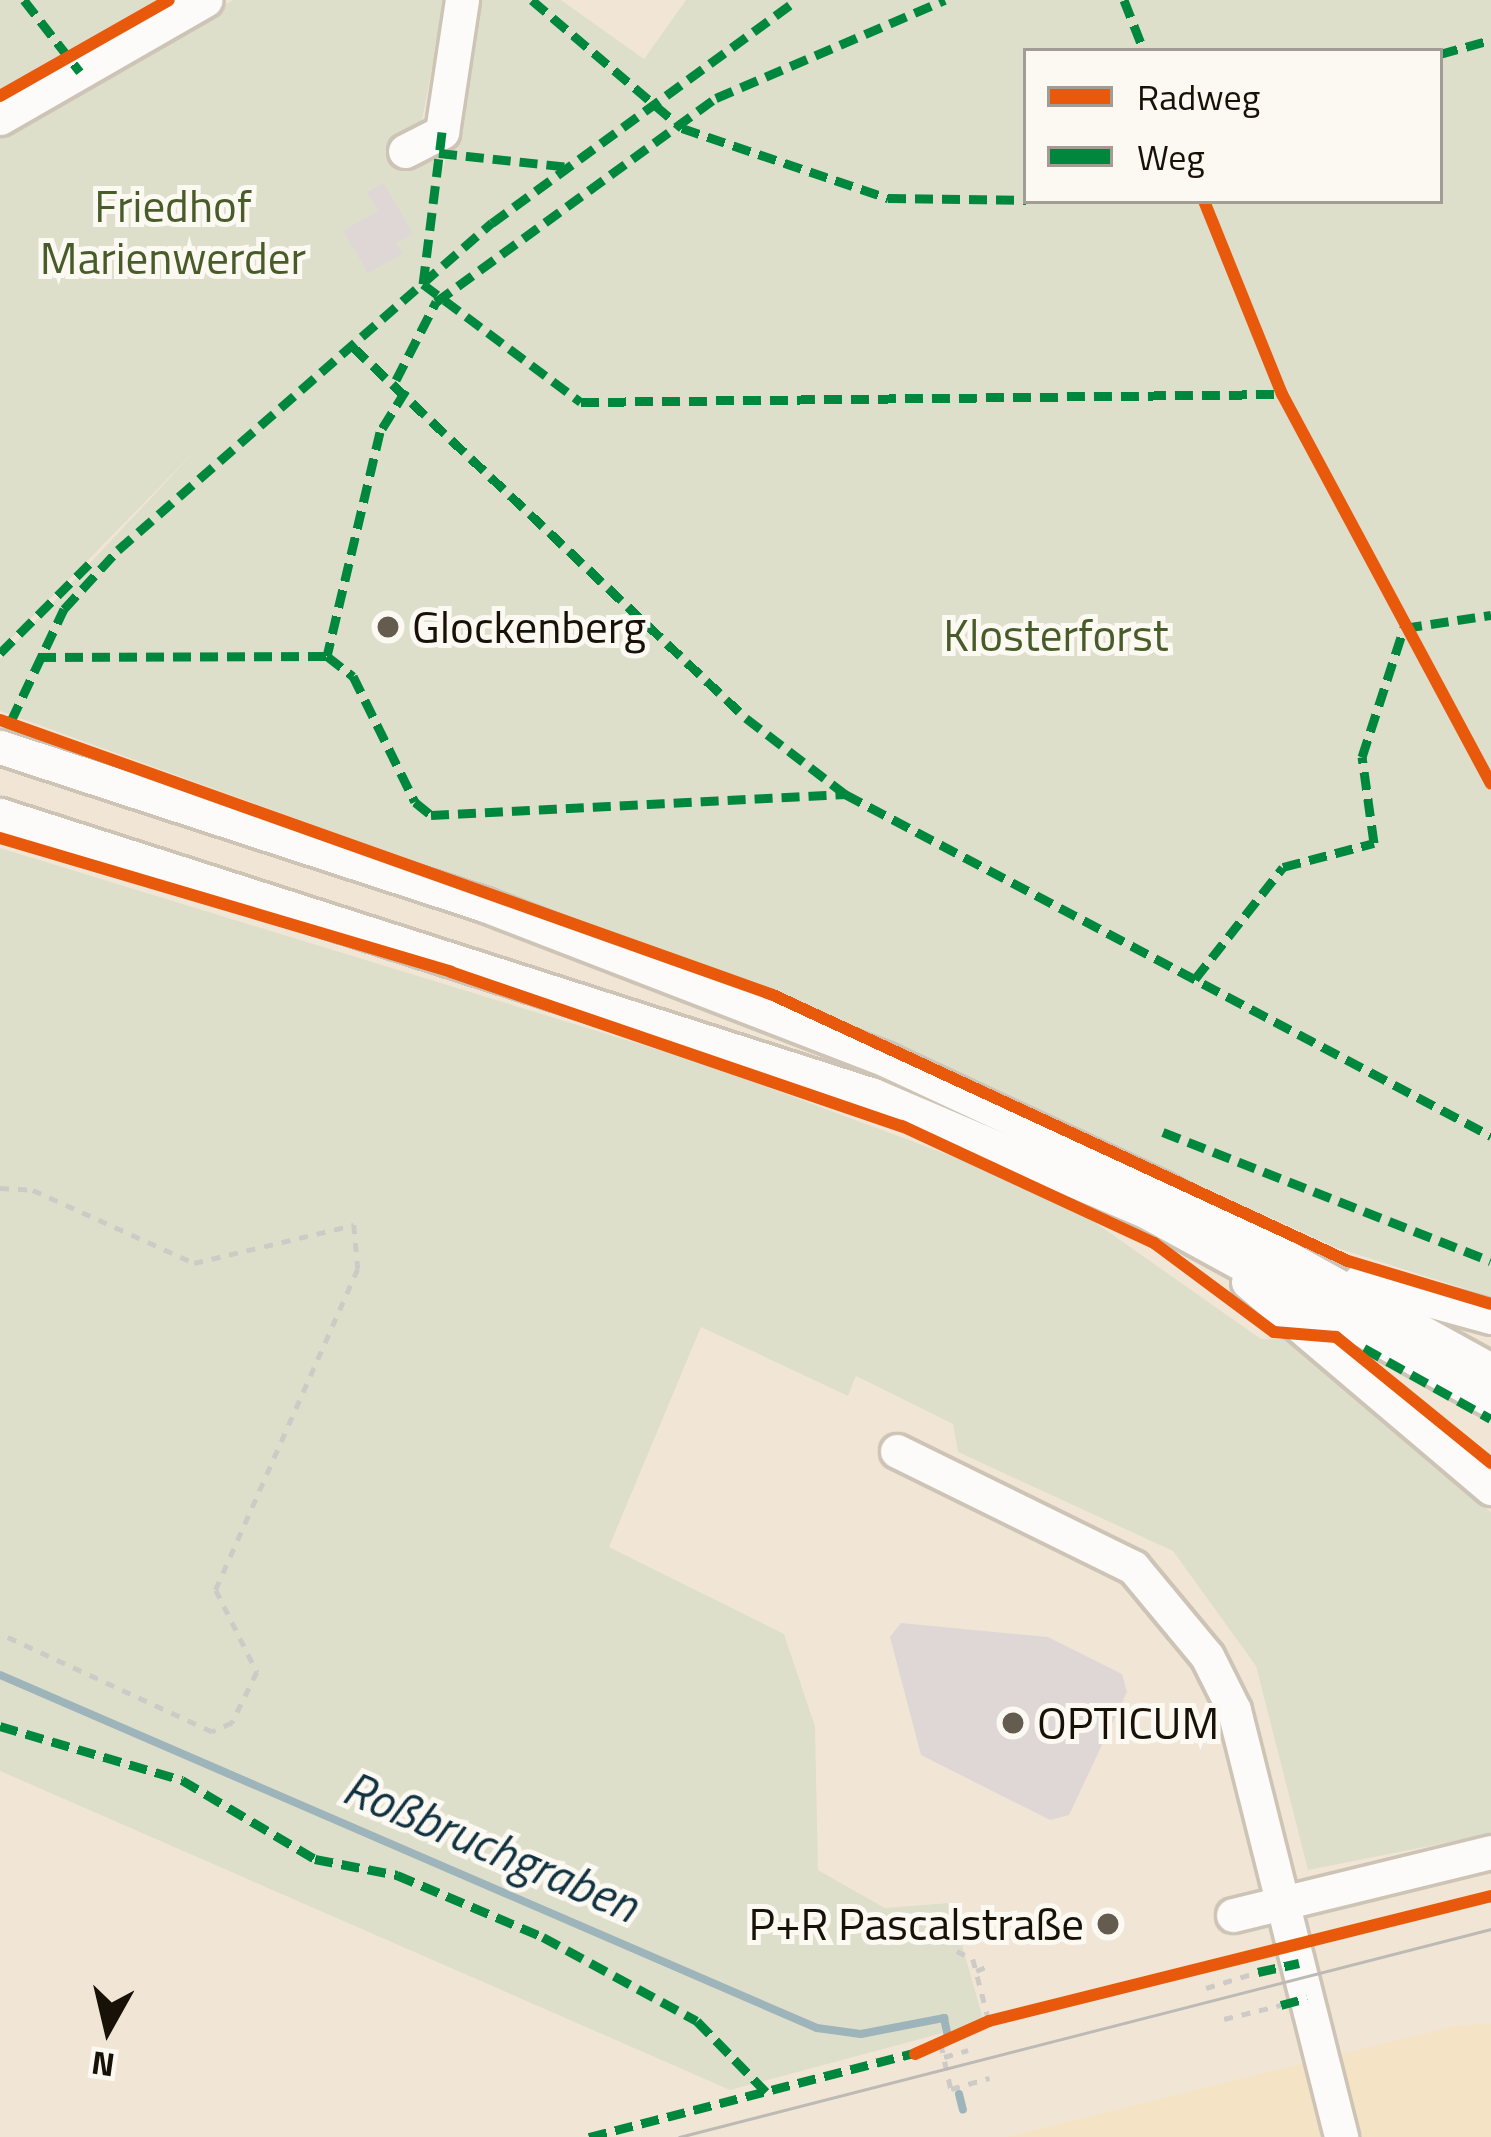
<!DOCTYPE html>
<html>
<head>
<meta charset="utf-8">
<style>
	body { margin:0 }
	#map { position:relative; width:1491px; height:2137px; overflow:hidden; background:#f1e6d5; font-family:"Titillium Web",sans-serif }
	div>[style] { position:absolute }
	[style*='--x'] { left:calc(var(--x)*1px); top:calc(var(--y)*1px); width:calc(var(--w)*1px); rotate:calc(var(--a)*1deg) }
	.built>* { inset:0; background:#f5e3c6 }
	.green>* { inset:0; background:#dedfcb }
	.stream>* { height:8px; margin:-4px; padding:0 4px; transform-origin:4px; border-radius:4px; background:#9eb4bb }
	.building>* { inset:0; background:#ded7d6 }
	.path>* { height:4.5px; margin-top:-2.25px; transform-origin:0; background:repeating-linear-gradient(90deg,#cecbc7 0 9px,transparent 0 18px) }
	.roads { filter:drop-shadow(3px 0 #cdc4b6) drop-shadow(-3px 0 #cdc4b6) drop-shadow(0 3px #cdc4b6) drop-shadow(0 -3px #cdc4b6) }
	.minor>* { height:33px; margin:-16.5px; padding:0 16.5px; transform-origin:16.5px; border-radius:16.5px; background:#fdfbf9 }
	.tram>* { height:3px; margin:-1.5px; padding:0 1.5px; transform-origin:1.5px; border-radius:1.5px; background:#bdbab6 }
	.quiet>* { height:9px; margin-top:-4.5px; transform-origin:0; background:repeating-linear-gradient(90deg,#00873e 0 18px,transparent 0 27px) }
	.cycleway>* { height:12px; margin:-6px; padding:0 6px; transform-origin:6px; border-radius:6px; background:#e8590c }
	.dots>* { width:33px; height:33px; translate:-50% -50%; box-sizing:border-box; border:6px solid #fcf8f2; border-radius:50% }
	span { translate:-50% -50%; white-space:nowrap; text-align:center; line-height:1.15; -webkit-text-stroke:10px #fcf8f2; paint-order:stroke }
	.park-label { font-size:45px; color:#485c2a }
	.poi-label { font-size:45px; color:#181107 }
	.left { translate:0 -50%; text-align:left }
	.right { translate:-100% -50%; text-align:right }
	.water-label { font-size:48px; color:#103240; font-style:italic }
	.legend { position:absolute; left:1023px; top:48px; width:420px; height:156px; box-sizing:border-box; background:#fcf8f2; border:3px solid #a19c94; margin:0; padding:15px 21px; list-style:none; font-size:36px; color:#181107 }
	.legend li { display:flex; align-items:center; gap:24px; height:60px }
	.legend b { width:60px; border:3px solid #a19c94 }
	.north { position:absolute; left:48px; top:1969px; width:120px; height:120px; -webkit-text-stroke:9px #fcf8f2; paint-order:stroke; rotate:188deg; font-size:33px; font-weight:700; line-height:48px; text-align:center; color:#181107 }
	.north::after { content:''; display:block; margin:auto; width:42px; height:54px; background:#181107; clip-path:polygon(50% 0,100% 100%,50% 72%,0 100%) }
</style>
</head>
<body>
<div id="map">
	<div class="built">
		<div style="clip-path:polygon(1491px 2024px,1491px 2137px,1006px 2137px,1459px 2025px)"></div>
	</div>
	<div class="green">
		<div style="clip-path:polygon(0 0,161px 0,0 93px)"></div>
		<div style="clip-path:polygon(evenodd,233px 0,445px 0,421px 126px,444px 167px,471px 0,561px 0,644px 59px,686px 0,1491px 0,1491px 1297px,1337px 1248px,773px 992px,0 711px,0 659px,194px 452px,0 650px,0 134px,233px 0,1026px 51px,1440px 51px,1440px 201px,1026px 201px,1026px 51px)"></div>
		<div style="clip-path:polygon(0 848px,708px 1065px,1056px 1195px,1261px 1339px,1293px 1339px,1491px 1512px,1491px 1834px,1308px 1870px,1256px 1666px,1173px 1551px,958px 1452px,953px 1424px,856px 1376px,848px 1396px,701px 1327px,609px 1547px,784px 1634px,815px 1726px,818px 1870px,885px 1908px,950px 1903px,984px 2022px,730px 2090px,0 1771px)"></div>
	</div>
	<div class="stream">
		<div style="--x:0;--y:1675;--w:890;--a:23.37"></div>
		<div style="--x:817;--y:2028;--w:44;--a:7.8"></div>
		<div style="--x:861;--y:2034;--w:85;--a:-10.9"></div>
		<div style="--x:944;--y:2018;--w:19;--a:78"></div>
		<div style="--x:959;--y:2094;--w:16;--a:76"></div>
	</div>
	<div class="building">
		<div style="clip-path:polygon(384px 183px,413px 234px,396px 243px,403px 254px,368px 273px,343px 231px,378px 211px,367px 192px)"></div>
		<div style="clip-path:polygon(901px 1623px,1048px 1637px,1122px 1674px,1127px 1692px,1069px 1815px,1050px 1820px,921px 1755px,890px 1637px)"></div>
	</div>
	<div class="path">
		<div style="--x:0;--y:1188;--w:33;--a:3"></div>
		<div style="--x:33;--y:1190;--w:177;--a:24.4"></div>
		<div style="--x:194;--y:1263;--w:164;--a:-13.4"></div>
		<div style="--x:354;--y:1225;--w:44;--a:84.8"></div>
		<div style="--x:358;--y:1269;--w:351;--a:113.9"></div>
		<div style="--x:216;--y:1590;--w:92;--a:63.4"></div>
		<div style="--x:257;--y:1672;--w:57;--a:116.1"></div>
		<div style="--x:232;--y:1723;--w:22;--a:156"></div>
		<div style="--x:212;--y:1732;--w:234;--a:-155.2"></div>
		<div style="--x:957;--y:1951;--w:18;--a:27"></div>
		<div style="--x:973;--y:1959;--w:64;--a:75.5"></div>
		<div style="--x:976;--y:1971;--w:16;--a:-22"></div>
		<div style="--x:1206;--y:1988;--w:54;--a:-17.1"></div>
		<div style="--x:1224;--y:2019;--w:59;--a:-13.8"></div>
		<div style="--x:941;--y:2044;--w:46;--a:77.5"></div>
		<div style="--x:951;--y:2089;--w:40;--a:-16"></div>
		<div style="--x:944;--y:2057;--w:25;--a:-16"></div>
	</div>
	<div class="roads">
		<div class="minor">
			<div style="--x:0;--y:118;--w:237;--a:-29.9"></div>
			<div style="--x:405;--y:151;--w:42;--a:-27.2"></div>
			<div style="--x:442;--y:132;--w:134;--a:-81.4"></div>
			<div style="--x:0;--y:747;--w:510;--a:18.04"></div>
			<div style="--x:485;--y:905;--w:430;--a:21.1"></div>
			<div style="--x:886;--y:1060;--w:303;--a:25"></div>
			<div style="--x:1161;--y:1188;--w:377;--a:28.9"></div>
			<div style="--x:0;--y:815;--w:917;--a:17.78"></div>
			<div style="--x:873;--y:1095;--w:298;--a:23.1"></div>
			<div style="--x:1147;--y:1212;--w:392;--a:28.7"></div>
			<div style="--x:1360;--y:1281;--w:136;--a:15.4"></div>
			<div style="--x:1248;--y:1282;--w:319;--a:40.3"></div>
			<div style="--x:897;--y:1451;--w:263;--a:26.2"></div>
			<div style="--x:1133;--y:1567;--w:116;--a:50.3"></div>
			<div style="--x:1207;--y:1656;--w:60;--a:63.4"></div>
			<div style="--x:1234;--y:1710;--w:440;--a:75.9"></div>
			<div style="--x:1233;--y:1915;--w:266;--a:-13.7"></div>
		</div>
	</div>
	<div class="tram">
		<div style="--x:679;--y:2137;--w:838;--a:-14.37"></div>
	</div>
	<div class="quiet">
		<div style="--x:24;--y:0;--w:91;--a:52.1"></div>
		<div style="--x:532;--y:0;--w:197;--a:40.5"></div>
		<div style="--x:682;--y:128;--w:218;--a:18.8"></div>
		<div style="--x:888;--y:198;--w:138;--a:0.8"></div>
		<div style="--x:1124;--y:0;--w:55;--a:68.6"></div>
		<div style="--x:1440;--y:54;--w:53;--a:-15.4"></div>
		<div style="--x:442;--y:132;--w:153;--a:97.1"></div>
		<div style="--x:423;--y:284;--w:197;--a:36.8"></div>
		<div style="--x:581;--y:402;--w:701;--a:-0.65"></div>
		<div style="--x:439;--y:153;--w:133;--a:6.1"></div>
		<div style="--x:353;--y:347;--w:540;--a:43.35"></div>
		<div style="--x:746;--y:718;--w:125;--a:37.5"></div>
		<div style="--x:845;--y:794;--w:731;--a:27.9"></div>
		<div style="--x:396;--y:380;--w:88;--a:-62.9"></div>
		<div style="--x:436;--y:302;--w:346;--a:-36.1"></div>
		<div style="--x:716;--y:98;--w:249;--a:-23.2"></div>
		<div style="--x:406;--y:390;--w:49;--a:121.8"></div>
		<div style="--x:380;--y:432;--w:230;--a:103.3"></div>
		<div style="--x:327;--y:656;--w:33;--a:38"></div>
		<div style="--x:353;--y:676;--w:140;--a:63.8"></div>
		<div style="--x:415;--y:802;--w:21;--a:39"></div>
		<div style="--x:431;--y:815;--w:415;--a:-2.9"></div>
		<div style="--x:0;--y:653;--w:126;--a:-45"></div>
		<div style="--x:38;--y:657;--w:289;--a:-0.2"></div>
		<div style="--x:11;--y:721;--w:124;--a:-64.7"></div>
		<div style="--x:64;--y:609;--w:80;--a:-47.5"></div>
		<div style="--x:118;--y:550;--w:497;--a:-41.2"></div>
		<div style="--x:492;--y:223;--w:378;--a:-36.2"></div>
		<div style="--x:1195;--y:979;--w:142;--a:-51.8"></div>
		<div style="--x:1283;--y:867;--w:94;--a:-14.8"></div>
		<div style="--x:1374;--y:843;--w:87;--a:-97.9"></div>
		<div style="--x:1362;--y:757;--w:136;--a:-72"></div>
		<div style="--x:1404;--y:628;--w:88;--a:-8.5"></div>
		<div style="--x:1163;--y:1132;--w:352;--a:21.5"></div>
		<div style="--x:1364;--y:1348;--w:145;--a:29.2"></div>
		<div style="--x:0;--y:1726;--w:190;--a:16.5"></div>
		<div style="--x:182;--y:1780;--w:155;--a:30.7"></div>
		<div style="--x:315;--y:1859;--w:84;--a:11"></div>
		<div style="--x:397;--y:1875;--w:159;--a:23"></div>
		<div style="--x:543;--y:1937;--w:175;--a:28.6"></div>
		<div style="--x:697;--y:2021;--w:99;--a:45.8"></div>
		<div style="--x:1258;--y:1972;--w:42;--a:-12.4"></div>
		<div style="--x:1281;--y:2005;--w:27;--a:-15"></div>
		<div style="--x:589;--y:2137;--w:348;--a:-14.5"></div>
	</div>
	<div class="cycleway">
		<div style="--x:0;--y:96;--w:194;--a:-29.6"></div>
		<div style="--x:1204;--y:201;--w:208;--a:68"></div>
		<div style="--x:1282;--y:394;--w:442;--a:61.8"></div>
		<div style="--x:0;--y:720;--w:820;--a:19.58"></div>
		<div style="--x:773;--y:995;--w:634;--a:24.83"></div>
		<div style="--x:1348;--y:1261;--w:149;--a:16.7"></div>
		<div style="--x:0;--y:838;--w:470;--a:16.5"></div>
		<div style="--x:451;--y:972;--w:477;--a:18.9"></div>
		<div style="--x:902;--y:1126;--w:278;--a:24.9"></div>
		<div style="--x:1154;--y:1243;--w:149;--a:36.6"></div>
		<div style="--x:1274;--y:1332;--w:62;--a:4.6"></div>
		<div style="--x:1336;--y:1337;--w:200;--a:39.1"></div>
		<div style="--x:915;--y:2054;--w:81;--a:-24"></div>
		<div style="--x:989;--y:2021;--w:517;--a:-13.98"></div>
	</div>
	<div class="dots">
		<div style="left:388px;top:627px;background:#645c4f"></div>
		<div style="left:1013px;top:1723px;background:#645c4f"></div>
		<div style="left:1108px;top:1924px;background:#645c4f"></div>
	</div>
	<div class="park-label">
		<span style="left:173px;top:232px">Friedhof<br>Marienwerder</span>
		<span style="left:1056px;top:635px">Klosterforst</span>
	</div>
	<div class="poi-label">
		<span class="left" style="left:412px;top:627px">Glockenberg</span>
		<span class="left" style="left:1037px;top:1723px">OPTICUM</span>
		<span class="right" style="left:1084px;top:1924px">P+R Pascalstraße</span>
	</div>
	<div class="water-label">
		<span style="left:491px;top:1846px;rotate:23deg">Roßbruchgraben</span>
	</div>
	<ul class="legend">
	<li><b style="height:15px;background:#e8590c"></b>Radweg</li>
	<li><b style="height:15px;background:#00873e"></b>Weg</li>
	</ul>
	<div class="north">N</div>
</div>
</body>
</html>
